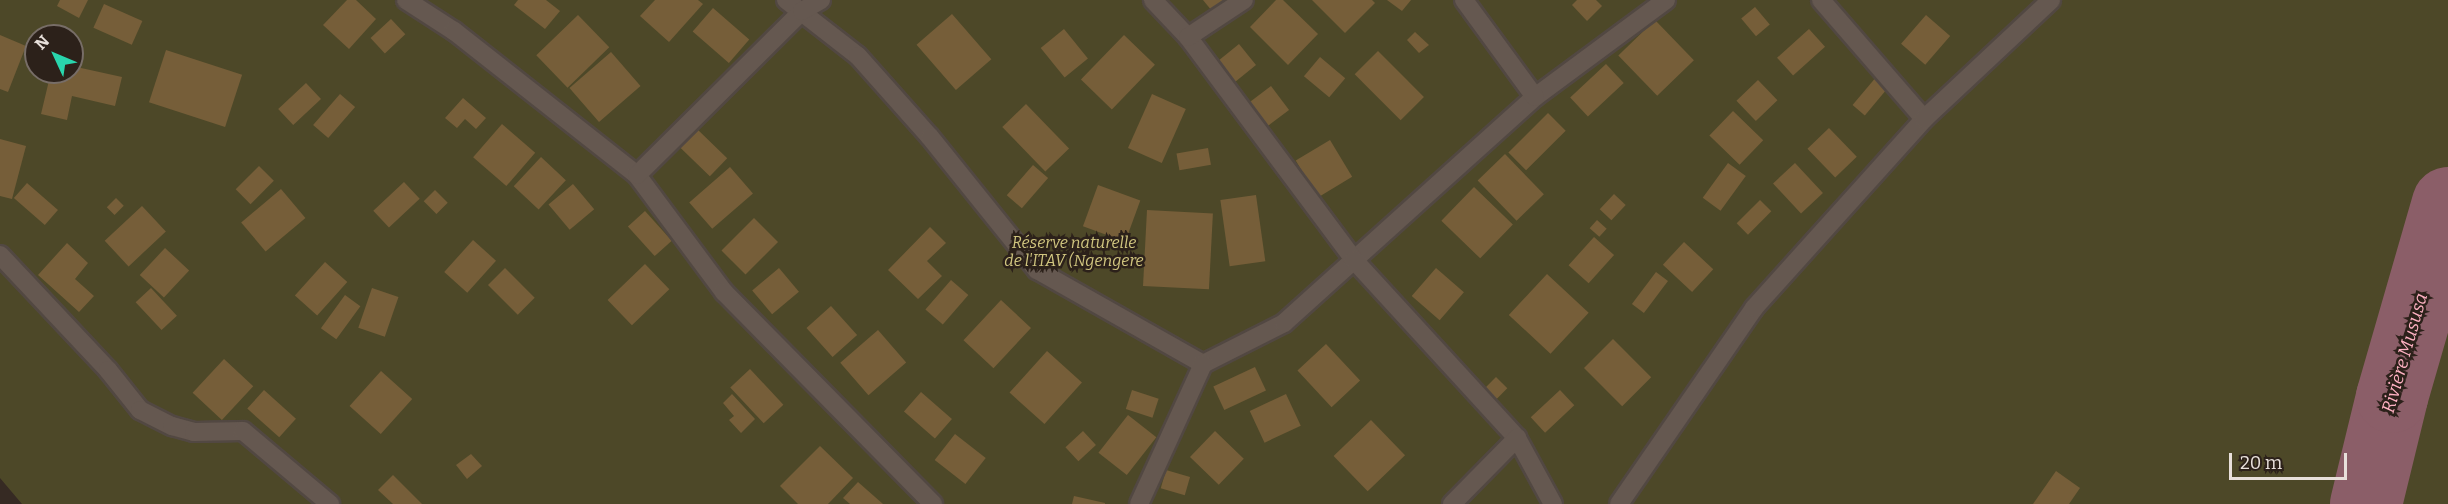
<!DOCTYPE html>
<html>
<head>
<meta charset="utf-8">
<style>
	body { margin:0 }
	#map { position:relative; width:2448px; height:504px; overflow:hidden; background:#362a23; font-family:Bitter,serif }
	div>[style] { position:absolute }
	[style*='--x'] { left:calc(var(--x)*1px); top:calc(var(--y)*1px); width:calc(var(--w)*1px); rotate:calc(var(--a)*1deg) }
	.green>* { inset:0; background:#4d4828 }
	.river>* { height:72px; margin:-36px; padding:0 36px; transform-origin:36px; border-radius:36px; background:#8b5e68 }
	.building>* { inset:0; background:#765e39; transform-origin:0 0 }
	.roads { filter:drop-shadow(2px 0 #524842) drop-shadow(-2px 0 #524842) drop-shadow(0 2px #524842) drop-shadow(0 -2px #524842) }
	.minor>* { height:18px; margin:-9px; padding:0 9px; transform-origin:9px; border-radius:9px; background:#655850 }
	span { translate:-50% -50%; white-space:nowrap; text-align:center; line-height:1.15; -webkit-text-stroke:5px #2c211a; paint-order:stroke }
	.park-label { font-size:16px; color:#d0c57f; font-style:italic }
	.water-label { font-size:18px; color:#ffb2c3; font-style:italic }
	.north { position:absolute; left:24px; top:24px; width:60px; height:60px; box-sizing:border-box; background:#2c211a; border:2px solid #776d67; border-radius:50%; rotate:314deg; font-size:16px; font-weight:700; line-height:24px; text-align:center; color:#e8e0db }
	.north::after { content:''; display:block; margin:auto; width:21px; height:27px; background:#29d5ad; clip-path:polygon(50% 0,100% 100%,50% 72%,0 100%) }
	.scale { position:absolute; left:2229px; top:453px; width:118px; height:27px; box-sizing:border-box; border:3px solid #e8e0db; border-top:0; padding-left:8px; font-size:18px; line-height:21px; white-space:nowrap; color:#e8e0db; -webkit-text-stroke:4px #2c211a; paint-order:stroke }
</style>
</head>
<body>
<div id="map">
	<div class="green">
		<div style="clip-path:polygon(evenodd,0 0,2448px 0,2448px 504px,22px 504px,0 478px,0 0,36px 36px,72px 36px,72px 72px,36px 72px,36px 36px)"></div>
	</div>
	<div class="river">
		<div style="--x:2366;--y:504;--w:110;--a:-76.3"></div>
		<div style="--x:2392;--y:397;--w:202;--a:-73.9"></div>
	</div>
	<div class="building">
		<div style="clip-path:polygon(60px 0,88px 0,79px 18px,57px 6px)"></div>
		<div style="clip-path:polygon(347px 0,356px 0,376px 19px,349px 49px,323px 25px)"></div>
		<div style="clip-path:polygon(518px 0,546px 0,560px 11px,545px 29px,514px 5px)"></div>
		<div style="clip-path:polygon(655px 0,698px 0,703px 4px,669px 42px,640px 16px)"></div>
		<div style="clip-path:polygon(1203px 0,1226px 0,1212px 11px)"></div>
		<div style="clip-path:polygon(1276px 0,1283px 0,1318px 34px,1288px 65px,1250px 27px)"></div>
		<div style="clip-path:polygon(1312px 0,1372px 0,1375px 3px,1345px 33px)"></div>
		<div style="clip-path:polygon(1387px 0,1411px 0,1402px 11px)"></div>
		<div style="clip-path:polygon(1577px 0,1596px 0,1602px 6px,1587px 21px,1572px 5px)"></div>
		<div style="left:104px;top:4px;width:42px;height:26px;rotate:24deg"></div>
		<div style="left:1755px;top:7px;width:23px;height:18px;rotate:50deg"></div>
		<div style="left:713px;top:8px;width:48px;height:31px;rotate:41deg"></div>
		<div style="left:952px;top:14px;width:60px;height:47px;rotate:49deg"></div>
		<div style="left:578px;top:15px;width:45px;height:58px;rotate:46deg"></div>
		<div style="left:1926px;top:15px;width:32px;height:38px;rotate:41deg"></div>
		<div style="left:391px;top:19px;width:21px;height:28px;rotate:47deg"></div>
		<div style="left:1655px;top:20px;width:56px;height:51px;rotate:46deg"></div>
		<div style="left:1064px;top:29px;width:38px;height:30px;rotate:51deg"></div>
		<div style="left:1809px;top:29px;width:24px;height:43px;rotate:48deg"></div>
		<div style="clip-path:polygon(1415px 32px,1429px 45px,1419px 53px,1407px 40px)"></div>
		<div style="clip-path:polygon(0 35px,26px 46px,8px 92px,0 89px)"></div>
		<div style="left:1124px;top:35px;width:43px;height:62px;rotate:44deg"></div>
		<div style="left:1239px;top:44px;width:27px;height:27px;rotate:51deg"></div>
		<div style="left:166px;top:50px;width:80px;height:55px;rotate:18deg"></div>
		<div style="left:1378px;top:51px;width:65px;height:33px;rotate:45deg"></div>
		<div style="left:611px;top:52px;width:45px;height:55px;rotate:49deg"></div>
		<div style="left:1320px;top:57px;width:33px;height:25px;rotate:40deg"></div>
		<div style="left:1606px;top:64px;width:26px;height:49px;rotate:47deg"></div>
		<div style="clip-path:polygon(72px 66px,122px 77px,115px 106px,72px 96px,67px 120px,41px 114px,51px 72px,72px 72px)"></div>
		<div style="left:1877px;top:76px;width:16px;height:38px;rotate:40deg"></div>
		<div style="left:1758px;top:80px;width:28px;height:30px;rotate:46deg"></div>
		<div style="left:306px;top:83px;width:22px;height:38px;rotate:47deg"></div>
		<div style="left:1271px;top:86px;width:30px;height:29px;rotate:53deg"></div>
		<div style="left:340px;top:94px;width:20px;height:41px;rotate:41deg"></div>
		<div style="left:1152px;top:94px;width:37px;height:59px;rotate:24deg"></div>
		<div style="clip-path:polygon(463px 98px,486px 118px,476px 129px,465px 119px,457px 128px,445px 118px)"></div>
		<div style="left:1026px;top:104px;width:62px;height:33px;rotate:46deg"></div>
		<div style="left:1733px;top:111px;width:42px;height:34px;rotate:44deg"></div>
		<div style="left:1548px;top:113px;width:25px;height:56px;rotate:45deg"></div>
		<div style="left:502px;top:124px;width:44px;height:44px;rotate:41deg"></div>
		<div style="left:1829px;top:128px;width:40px;height:30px;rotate:46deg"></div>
		<div style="left:697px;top:129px;width:42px;height:25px;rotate:44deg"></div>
		<div style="clip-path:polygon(0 139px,26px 146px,12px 199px,0 196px)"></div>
		<div style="left:1330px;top:140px;width:43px;height:40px;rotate:59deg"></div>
		<div style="left:1208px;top:148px;width:17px;height:32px;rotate:80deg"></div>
		<div style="left:1505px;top:154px;width:56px;height:38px;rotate:46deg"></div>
		<div style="left:541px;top:157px;width:34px;height:40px;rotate:43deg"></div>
		<div style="left:1728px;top:163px;width:22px;height:43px;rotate:36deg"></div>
		<div style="left:1795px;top:163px;width:41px;height:30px;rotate:47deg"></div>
		<div style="left:1033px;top:165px;width:20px;height:40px;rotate:41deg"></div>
		<div style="left:259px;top:166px;width:21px;height:33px;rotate:45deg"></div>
		<div style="left:730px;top:167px;width:35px;height:54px;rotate:49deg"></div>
		<div style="left:404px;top:182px;width:23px;height:42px;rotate:47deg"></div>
		<div style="left:27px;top:183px;width:41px;height:20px;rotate:41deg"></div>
		<div style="left:573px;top:184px;width:33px;height:32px;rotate:50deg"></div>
		<div style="left:1098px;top:185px;width:45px;height:44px;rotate:20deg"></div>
		<div style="left:1474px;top:187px;width:54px;height:47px;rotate:44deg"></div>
		<div style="left:281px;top:189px;width:38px;height:52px;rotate:50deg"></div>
		<div style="left:435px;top:190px;width:18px;height:16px;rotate:45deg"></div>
		<div style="left:1614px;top:194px;width:16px;height:21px;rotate:43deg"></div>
		<div style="left:1256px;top:195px;width:67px;height:36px;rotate:82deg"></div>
		<div style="left:116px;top:198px;width:11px;height:13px;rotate:45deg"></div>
		<div style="left:1760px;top:200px;width:16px;height:33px;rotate:45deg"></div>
		<div style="left:142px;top:206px;width:35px;height:51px;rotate:47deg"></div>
		<div style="left:1147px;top:210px;width:66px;height:76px;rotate:3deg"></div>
		<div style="left:645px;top:211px;width:40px;height:23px;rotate:48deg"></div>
		<div style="left:754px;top:218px;width:34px;height:46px;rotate:45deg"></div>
		<div style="left:1597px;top:220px;width:13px;height:11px;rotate:42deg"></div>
		<div style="clip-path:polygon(930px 227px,946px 243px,927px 261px,942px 276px,918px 299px,888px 270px)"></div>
		<div style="left:1594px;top:237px;width:27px;height:38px;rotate:42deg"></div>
		<div style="left:473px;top:240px;width:31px;height:43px;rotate:42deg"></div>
		<div style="left:1684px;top:242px;width:40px;height:31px;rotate:43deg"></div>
		<div style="clip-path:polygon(67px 243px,88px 263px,75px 279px,94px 296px,79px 312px,38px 275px)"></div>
		<div style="left:165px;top:248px;width:33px;height:37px;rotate:43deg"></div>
		<div style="left:325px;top:262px;width:30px;height:45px;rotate:42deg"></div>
		<div style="left:645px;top:264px;width:35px;height:52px;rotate:46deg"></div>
		<div style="left:505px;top:268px;width:42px;height:24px;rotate:45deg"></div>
		<div style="left:779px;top:268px;width:31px;height:35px;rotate:50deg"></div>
		<div style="left:1436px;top:268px;width:37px;height:37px;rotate:41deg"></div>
		<div style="left:1656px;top:272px;width:15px;height:40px;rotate:37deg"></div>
		<div style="left:1547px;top:274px;width:57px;height:56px;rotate:43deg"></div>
		<div style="left:951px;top:280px;width:23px;height:39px;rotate:41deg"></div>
		<div style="left:151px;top:288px;width:38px;height:21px;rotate:47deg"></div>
		<div style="left:372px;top:288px;width:28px;height:42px;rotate:19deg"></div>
		<div style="left:345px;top:295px;width:19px;height:41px;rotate:36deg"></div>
		<div style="left:1001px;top:300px;width:41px;height:55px;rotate:43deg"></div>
		<div style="left:831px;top:306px;width:39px;height:33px;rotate:48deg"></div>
		<div style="left:878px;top:330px;width:43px;height:50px;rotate:49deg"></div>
		<div style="left:1613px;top:339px;width:54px;height:41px;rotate:45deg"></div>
		<div style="left:1326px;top:344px;width:50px;height:39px;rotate:47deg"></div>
		<div style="left:1047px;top:351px;width:47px;height:56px;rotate:42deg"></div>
		<div style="left:224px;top:359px;width:40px;height:46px;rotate:43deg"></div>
		<div style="left:1255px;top:367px;width:26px;height:46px;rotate:65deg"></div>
		<div style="left:750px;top:369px;width:49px;height:27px;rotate:47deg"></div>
		<div style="left:381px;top:371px;width:42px;height:47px;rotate:42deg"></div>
		<div style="left:1496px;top:377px;width:16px;height:20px;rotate:45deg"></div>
		<div style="left:264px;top:390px;width:43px;height:25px;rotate:42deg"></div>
		<div style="left:1132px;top:390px;width:28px;height:20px;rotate:18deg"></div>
		<div style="left:1560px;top:390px;width:21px;height:40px;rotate:47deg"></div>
		<div style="left:921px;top:392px;width:41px;height:26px;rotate:41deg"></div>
		<div style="clip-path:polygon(732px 394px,755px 419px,741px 433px,729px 420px,734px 416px,723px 403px)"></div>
		<div style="left:1286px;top:394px;width:35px;height:40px;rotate:65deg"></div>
		<div style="left:1128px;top:415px;width:36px;height:48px;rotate:38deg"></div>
		<div style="left:1371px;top:420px;width:49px;height:52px;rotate:46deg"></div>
		<div style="left:1083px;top:431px;width:19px;height:24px;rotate:47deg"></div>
		<div style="left:1215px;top:431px;width:40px;height:36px;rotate:44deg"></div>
		<div style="left:955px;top:434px;width:39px;height:33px;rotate:38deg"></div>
		<div style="clip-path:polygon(820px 446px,853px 478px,828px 504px,798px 504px,780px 486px)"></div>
		<div style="clip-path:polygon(471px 454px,482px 466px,467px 479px,456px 465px)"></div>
		<div style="left:1166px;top:470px;width:25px;height:19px;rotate:16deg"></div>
		<div style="clip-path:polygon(2056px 471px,2080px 488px,2069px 504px,2033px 504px)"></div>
		<div style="clip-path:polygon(393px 475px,422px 504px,393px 504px,378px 490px)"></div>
		<div style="clip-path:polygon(858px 482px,883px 504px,850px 504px,843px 498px)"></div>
		<div style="clip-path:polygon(1074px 496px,1105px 503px,1105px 504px,1072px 504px)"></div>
	</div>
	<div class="roads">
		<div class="minor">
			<div style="--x:406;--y:0;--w:57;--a:32.9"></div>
			<div style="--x:454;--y:31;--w:233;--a:38.2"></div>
			<div style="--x:637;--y:175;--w:146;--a:53.4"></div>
			<div style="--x:724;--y:292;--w:298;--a:45.4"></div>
			<div style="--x:786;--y:0;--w:91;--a:37.9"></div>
			<div style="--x:858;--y:56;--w:108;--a:48.4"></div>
			<div style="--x:930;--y:137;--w:171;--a:51.2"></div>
			<div style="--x:1037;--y:270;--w:191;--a:29.5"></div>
			<div style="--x:1203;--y:364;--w:91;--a:-26.8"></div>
			<div style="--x:1284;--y:323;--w:338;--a:-42"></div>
			<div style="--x:1535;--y:97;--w:163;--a:-36.5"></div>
			<div style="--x:1153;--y:0;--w:51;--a:46.6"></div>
			<div style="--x:1188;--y:37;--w:278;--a:53.3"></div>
			<div style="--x:1354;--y:260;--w:241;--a:47.5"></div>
			<div style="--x:1517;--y:438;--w:75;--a:61.4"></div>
			<div style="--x:1464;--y:0;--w:120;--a:53.8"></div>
			<div style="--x:1821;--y:0;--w:157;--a:49.1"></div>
			<div style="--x:1188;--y:37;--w:67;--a:-33.5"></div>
			<div style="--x:637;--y:175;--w:233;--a:-44.8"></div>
			<div style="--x:802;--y:11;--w:22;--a:-30"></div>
			<div style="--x:0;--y:255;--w:158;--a:46.8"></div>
			<div style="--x:108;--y:370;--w:51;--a:51.3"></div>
			<div style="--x:140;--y:410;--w:36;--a:27"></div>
			<div style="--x:172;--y:426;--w:23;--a:15"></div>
			<div style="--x:194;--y:432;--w:49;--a:-1.2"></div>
			<div style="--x:243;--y:431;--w:114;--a:40"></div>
			<div style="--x:1139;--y:504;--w:154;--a:-65.4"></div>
			<div style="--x:1452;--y:504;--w:93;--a:-45.4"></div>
			<div style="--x:1619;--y:504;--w:238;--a:-55.4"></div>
			<div style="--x:1754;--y:308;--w:254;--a:-48"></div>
			<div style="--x:1924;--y:119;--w:174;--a:-43.1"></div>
		</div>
	</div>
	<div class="park-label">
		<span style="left:1074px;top:252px">Réserve naturelle<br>de l'ITAV (Ngengere</span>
	</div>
	<div class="water-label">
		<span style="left:2405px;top:353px;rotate:-74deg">Rivière Mususa</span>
	</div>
	<div class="north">N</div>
	<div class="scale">20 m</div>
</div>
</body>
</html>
